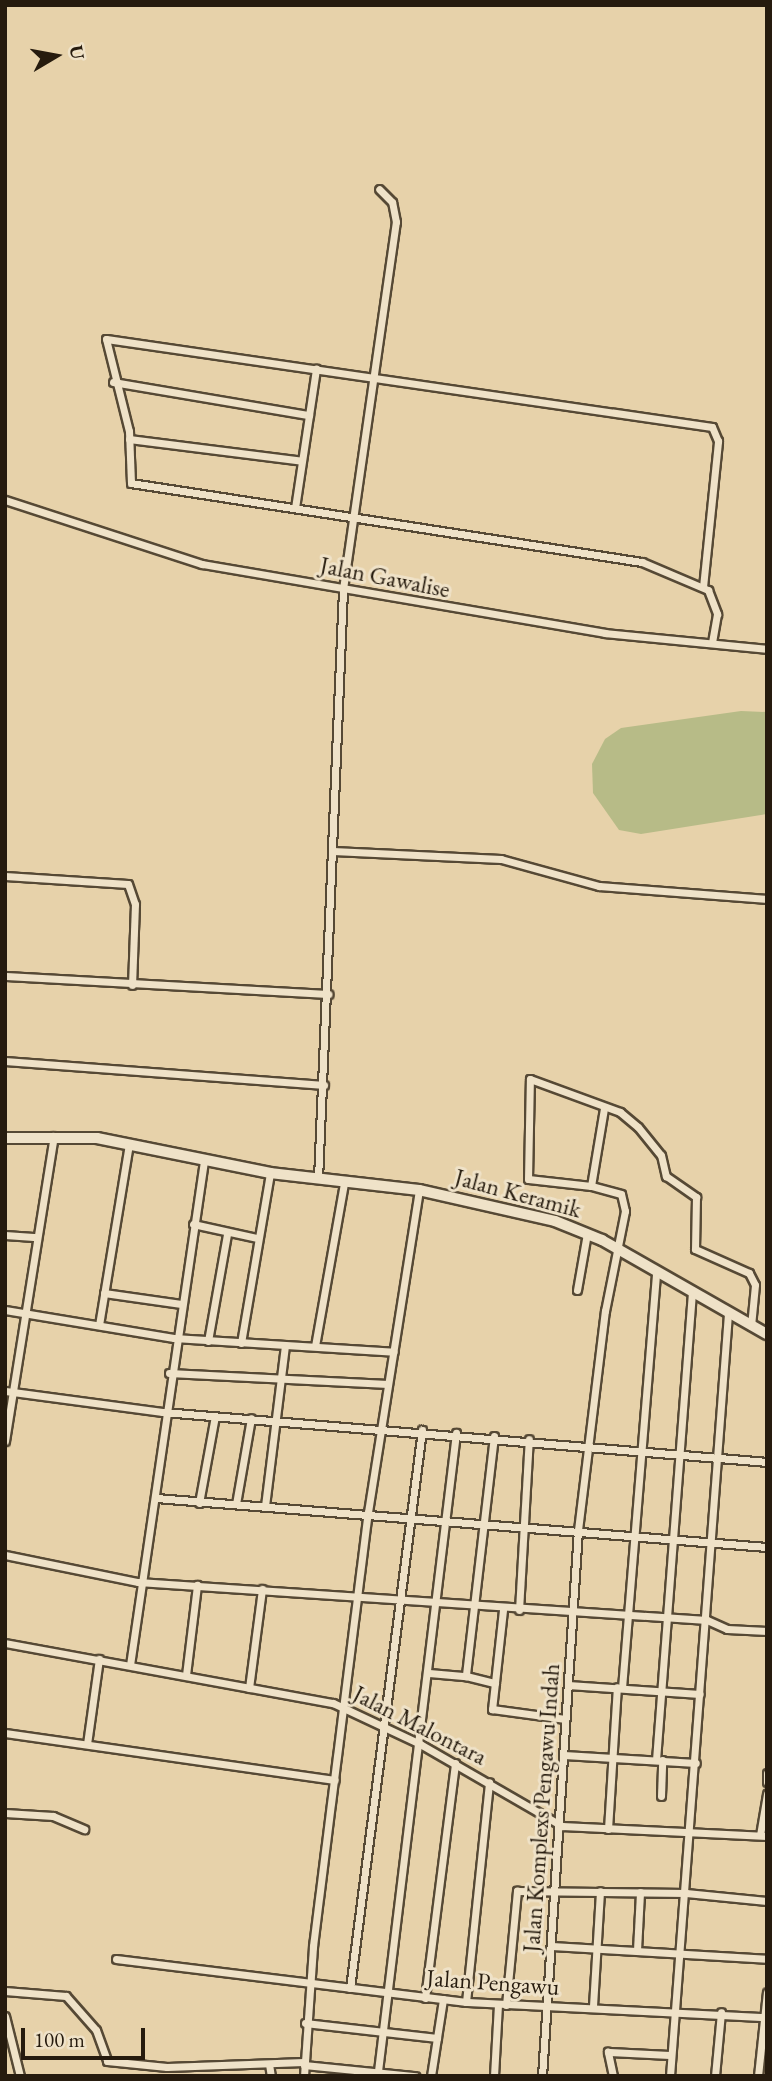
<!DOCTYPE html>
<html>
<head>
<meta charset="utf-8">
<style>
	body { margin:0 }
	#map { position:relative; width:772px; height:2081px; overflow:hidden; background:#e7d2aa; font-family:"EB Garamond",serif }
	div>[style] { position:absolute }
	[style*='--x'] { left:calc(var(--x)*1px); top:calc(var(--y)*1px); width:calc(var(--w)*1px); rotate:calc(var(--a)*1deg) }
	.green>* { inset:0; background:#b7bb87 }
	.roads { filter:drop-shadow(2px 0 #564935) drop-shadow(-2px 0 #564935) drop-shadow(0 2px #564935) drop-shadow(0 -2px #564935) }
	.street>* { height:7px; margin:-3.5px; padding:0 3.5px; transform-origin:3.5px; border-radius:3.5px; background:#efe2c8 }
	.secondary>* { height:10px; margin:-5px; padding:0 5px; transform-origin:5px; border-radius:5px; background:#efe2c8 }
	span { translate:-50% -50%; white-space:nowrap; text-align:center; line-height:1.15; -webkit-text-stroke:6px #efe2c8; paint-order:stroke }
	.street-label { font-size:24px; color:#261b0e }
	.frame { position:absolute; inset:0; border:7px solid #261b0e; pointer-events:none }
	.north { position:absolute; left:21px; top:21px; width:70px; height:70px; -webkit-text-stroke:5px #efe2c8; paint-order:stroke; rotate:80deg; font-size:19px; font-weight:700; line-height:28px; text-align:center; color:#261b0e }
	.north::after { content:''; display:block; margin:auto; width:24px; height:32px; background:#261b0e; clip-path:polygon(50% 0,100% 100%,50% 72%,0 100%) }
	.scale { position:absolute; left:21px; top:2028px; width:124px; height:32px; box-sizing:border-box; border:4px solid #261b0e; border-top:0; padding-left:9px; font-size:21px; line-height:24px; white-space:nowrap; color:#261b0e; -webkit-text-stroke:5px #efe2c8; paint-order:stroke }
</style>
</head>
<body>
<div id="map">
	<div class="green">
		<div style="clip-path:polygon(741px 711px,767px 712px,767px 814px,641px 834px,619px 830px,593px 793px,592px 764px,605px 739px,621px 728px)"></div>
	</div>
	<div class="roads">
		<div class="street">
			<div style="--x:113;--y:382;--w:199;--a:9.6"></div>
			<div style="--x:129;--y:439;--w:174;--a:7.2"></div>
			<div style="--x:5;--y:500;--w:207;--a:18"></div>
			<div style="--x:202;--y:564;--w:409;--a:9.7"></div>
			<div style="--x:605;--y:633;--w:163;--a:5.6"></div>
			<div style="--x:295;--y:508;--w:141;--a:-81.4"></div>
			<div style="--x:703;--y:587;--w:147;--a:-84.1"></div>
			<div style="--x:718;--y:441;--w:15;--a:-113"></div>
			<div style="--x:712;--y:427;--w:612;--a:-171.74"></div>
			<div style="--x:106;--y:339;--w:95;--a:76"></div>
			<div style="--x:129;--y:431;--w:52;--a:87.8"></div>
			<div style="--x:131;--y:483;--w:517;--a:8.79"></div>
			<div style="--x:642;--y:562;--w:72;--a:23"></div>
			<div style="--x:708;--y:590;--w:26;--a:69"></div>
			<div style="--x:717;--y:614;--w:29;--a:100"></div>
			<div style="--x:333;--y:851;--w:168;--a:2.7"></div>
			<div style="--x:501;--y:859;--w:102;--a:15.4"></div>
			<div style="--x:599;--y:886;--w:169;--a:4.4"></div>
			<div style="--x:5;--y:876;--w:123;--a:3.7"></div>
			<div style="--x:128;--y:884;--w:21;--a:71"></div>
			<div style="--x:135;--y:904;--w:81;--a:92.1"></div>
			<div style="--x:5;--y:976;--w:324;--a:3.2"></div>
			<div style="--x:5;--y:1061;--w:320;--a:4.3"></div>
			<div style="--x:318;--y:1179;--w:591;--a:-87.57"></div>
			<div style="--x:343;--y:589;--w:371;--a:-81.8"></div>
			<div style="--x:396;--y:222;--w:20;--a:-101"></div>
			<div style="--x:392;--y:202;--w:18;--a:-135"></div>
			<div style="--x:591;--y:1186;--w:63;--a:-173.7"></div>
			<div style="--x:528;--y:1179;--w:100;--a:-88.9"></div>
			<div style="--x:530;--y:1079;--w:96;--a:20.1"></div>
			<div style="--x:620;--y:1112;--w:23;--a:40"></div>
			<div style="--x:638;--y:1127;--w:36;--a:51"></div>
			<div style="--x:661;--y:1155;--w:22;--a:77"></div>
			<div style="--x:666;--y:1176;--w:37;--a:35"></div>
			<div style="--x:696;--y:1197;--w:52;--a:91.1"></div>
			<div style="--x:695;--y:1249;--w:59;--a:24"></div>
			<div style="--x:749;--y:1273;--w:13;--a:63"></div>
			<div style="--x:755;--y:1285;--w:41;--a:95.6"></div>
			<div style="--x:193;--y:1224;--w:66;--a:12.3"></div>
			<div style="--x:5;--y:1235;--w:32;--a:4"></div>
			<div style="--x:577;--y:1290;--w:58;--a:-80"></div>
			<div style="--x:104;--y:1293;--w:78;--a:8.1"></div>
			<div style="--x:5;--y:1310;--w:171;--a:9.4"></div>
			<div style="--x:174;--y:1338;--w:220;--a:3.6"></div>
			<div style="--x:99;--y:1325;--w:183;--a:-80.6"></div>
			<div style="--x:208;--y:1341;--w:109;--a:-79.9"></div>
			<div style="--x:241;--y:1343;--w:172;--a:-80.3"></div>
			<div style="--x:315;--y:1346;--w:166;--a:-79.9"></div>
			<div style="--x:169;--y:1373;--w:219;--a:2.9"></div>
			<div style="--x:5;--y:1391;--w:159;--a:7.6"></div>
			<div style="--x:163;--y:1412;--w:606;--a:4.73"></div>
			<div style="--x:494;--y:1436;--w:242;--a:96.7"></div>
			<div style="--x:466;--y:1676;--w:30;--a:14"></div>
			<div style="--x:5;--y:1441;--w:309;--a:-80.9"></div>
			<div style="--x:156;--y:1498;--w:613;--a:4.59"></div>
			<div style="--x:199;--y:1503;--w:88;--a:-79.6"></div>
			<div style="--x:236;--y:1504;--w:87;--a:-80.1"></div>
			<div style="--x:265;--y:1506;--w:162;--a:-82.9"></div>
			<div style="--x:5;--y:1555;--w:136;--a:11.5"></div>
			<div style="--x:138;--y:1582;--w:570;--a:3.82"></div>
			<div style="--x:707;--y:1620;--w:22;--a:24"></div>
			<div style="--x:727;--y:1629;--w:40;--a:2.9"></div>
			<div style="--x:503;--y:1610;--w:100;--a:96.3"></div>
			<div style="--x:492;--y:1709;--w:74;--a:7.8"></div>
			<div style="--x:519;--y:1610;--w:171;--a:-86.7"></div>
			<div style="--x:5;--y:1643;--w:333;--a:10.4"></div>
			<div style="--x:333;--y:1703;--w:96;--a:25.2"></div>
			<div style="--x:420;--y:1744;--w:164;--a:30"></div>
			<div style="--x:562;--y:1826;--w:205;--a:2.8"></div>
			<div style="--x:130;--y:1665;--w:509;--a:-81.65"></div>
			<div style="--x:429;--y:1673;--w:37;--a:5"></div>
			<div style="--x:186;--y:1675;--w:91;--a:-83"></div>
			<div style="--x:568;--y:1685;--w:132;--a:3.9"></div>
			<div style="--x:249;--y:1688;--w:100;--a:-82.5"></div>
			<div style="--x:622;--y:1688;--w:419;--a:-85.3"></div>
			<div style="--x:5;--y:1733;--w:333;--a:8.1"></div>
			<div style="--x:87;--y:1744;--w:86;--a:-82"></div>
			<div style="--x:564;--y:1755;--w:132;--a:3.5"></div>
			<div style="--x:656;--y:1760;--w:471;--a:-85.6"></div>
			<div style="--x:767;--y:1773;--w:9;--a:90"></div>
			<div style="--x:661;--y:1796;--w:36;--a:-88"></div>
			<div style="--x:5;--y:1813;--w:48;--a:3.6"></div>
			<div style="--x:53;--y:1816;--w:34;--a:23"></div>
			<div style="--x:608;--y:1829;--w:142;--a:-86.4"></div>
			<div style="--x:760;--y:1835;--w:42;--a:-80.3"></div>
			<div style="--x:551;--y:1946;--w:216;--a:3.4"></div>
			<div style="--x:637;--y:1950;--w:58;--a:-87"></div>
			<div style="--x:116;--y:1959;--w:353;--a:7"></div>
			<div style="--x:466;--y:2002;--w:301;--a:2.9"></div>
			<div style="--x:350;--y:1988;--w:563;--a:-82.65"></div>
			<div style="--x:5;--y:1991;--w:61;--a:4.7"></div>
			<div style="--x:66;--y:1996;--w:45;--a:48.6"></div>
			<div style="--x:96;--y:2030;--w:33;--a:70"></div>
			<div style="--x:107;--y:2061;--w:60;--a:5.7"></div>
			<div style="--x:167;--y:2067;--w:137;--a:-2.1"></div>
			<div style="--x:425;--y:1998;--w:237;--a:-82.7"></div>
			<div style="--x:466;--y:2002;--w:221;--a:-84"></div>
			<div style="--x:506;--y:2005;--w:115;--a:-84.5"></div>
			<div style="--x:517;--y:1891;--w:169;--a:0.7"></div>
			<div style="--x:686;--y:1893;--w:81;--a:5.6"></div>
			<div style="--x:593;--y:2006;--w:115;--a:-86.5"></div>
			<div style="--x:5;--y:2016;--w:62;--a:76"></div>
			<div style="--x:305;--y:2023;--w:133;--a:6.5"></div>
			<div style="--x:269;--y:2064;--w:12;--a:81"></div>
			<div style="--x:304;--y:2065;--w:112;--a:5.7"></div>
			<div style="--x:378;--y:2071;--w:643;--a:-83.03"></div>
			<div style="--x:304;--y:2076;--w:130;--a:-86"></div>
			<div style="--x:313;--y:1946;--w:437;--a:-82.8"></div>
			<div style="--x:368;--y:1512;--w:326;--a:-81"></div>
			<div style="--x:431;--y:2076;--w:78;--a:-81.1"></div>
			<div style="--x:494;--y:2076;--w:71;--a:-86.8"></div>
			<div style="--x:542;--y:2076;--w:547;--a:-86.23"></div>
			<div style="--x:578;--y:1530;--w:221;--a:-83"></div>
			<div style="--x:605;--y:1311;--w:102;--a:-78.7"></div>
			<div style="--x:625;--y:1211;--w:17;--a:-103"></div>
			<div style="--x:621;--y:1194;--w:31;--a:-165"></div>
			<div style="--x:591;--y:1186;--w:79;--a:-80.5"></div>
			<div style="--x:613;--y:2076;--w:25;--a:-102"></div>
			<div style="--x:608;--y:2052;--w:63;--a:2.7"></div>
			<div style="--x:670;--y:2076;--w:765;--a:-85.65"></div>
			<div style="--x:715;--y:2076;--w:64;--a:-84.6"></div>
			<div style="--x:758;--y:2076;--w:84;--a:-83.9"></div>
		</div>
		<div class="secondary">
			<div style="--x:5;--y:1138;--w:92;--a:0"></div>
			<div style="--x:97;--y:1138;--w:177;--a:11.4"></div>
			<div style="--x:270;--y:1173;--w:150;--a:6.5"></div>
			<div style="--x:419;--y:1190;--w:139;--a:12.8"></div>
			<div style="--x:555;--y:1221;--w:51;--a:22"></div>
			<div style="--x:602;--y:1240;--w:190;--a:29.7"></div>
		</div>
	</div>
	<div class="street-label">
		<span style="left:385px;top:577px;rotate:11deg">Jalan Gawalise</span>
		<span style="left:518px;top:1193px;rotate:15deg">Jalan Keramik</span>
		<span style="left:420px;top:1725px;rotate:27deg">Jalan Malontara</span>
		<span style="left:541px;top:1808px;rotate:-86deg">Jalan Komplexs Pengawu Indah</span>
		<span style="left:493px;top:1982px;rotate:4deg">Jalan Pengawu</span>
	</div>
	<div class="frame"></div>
	<div class="north">U</div>
	<div class="scale">100 m</div>
</div>
</body>
</html>
